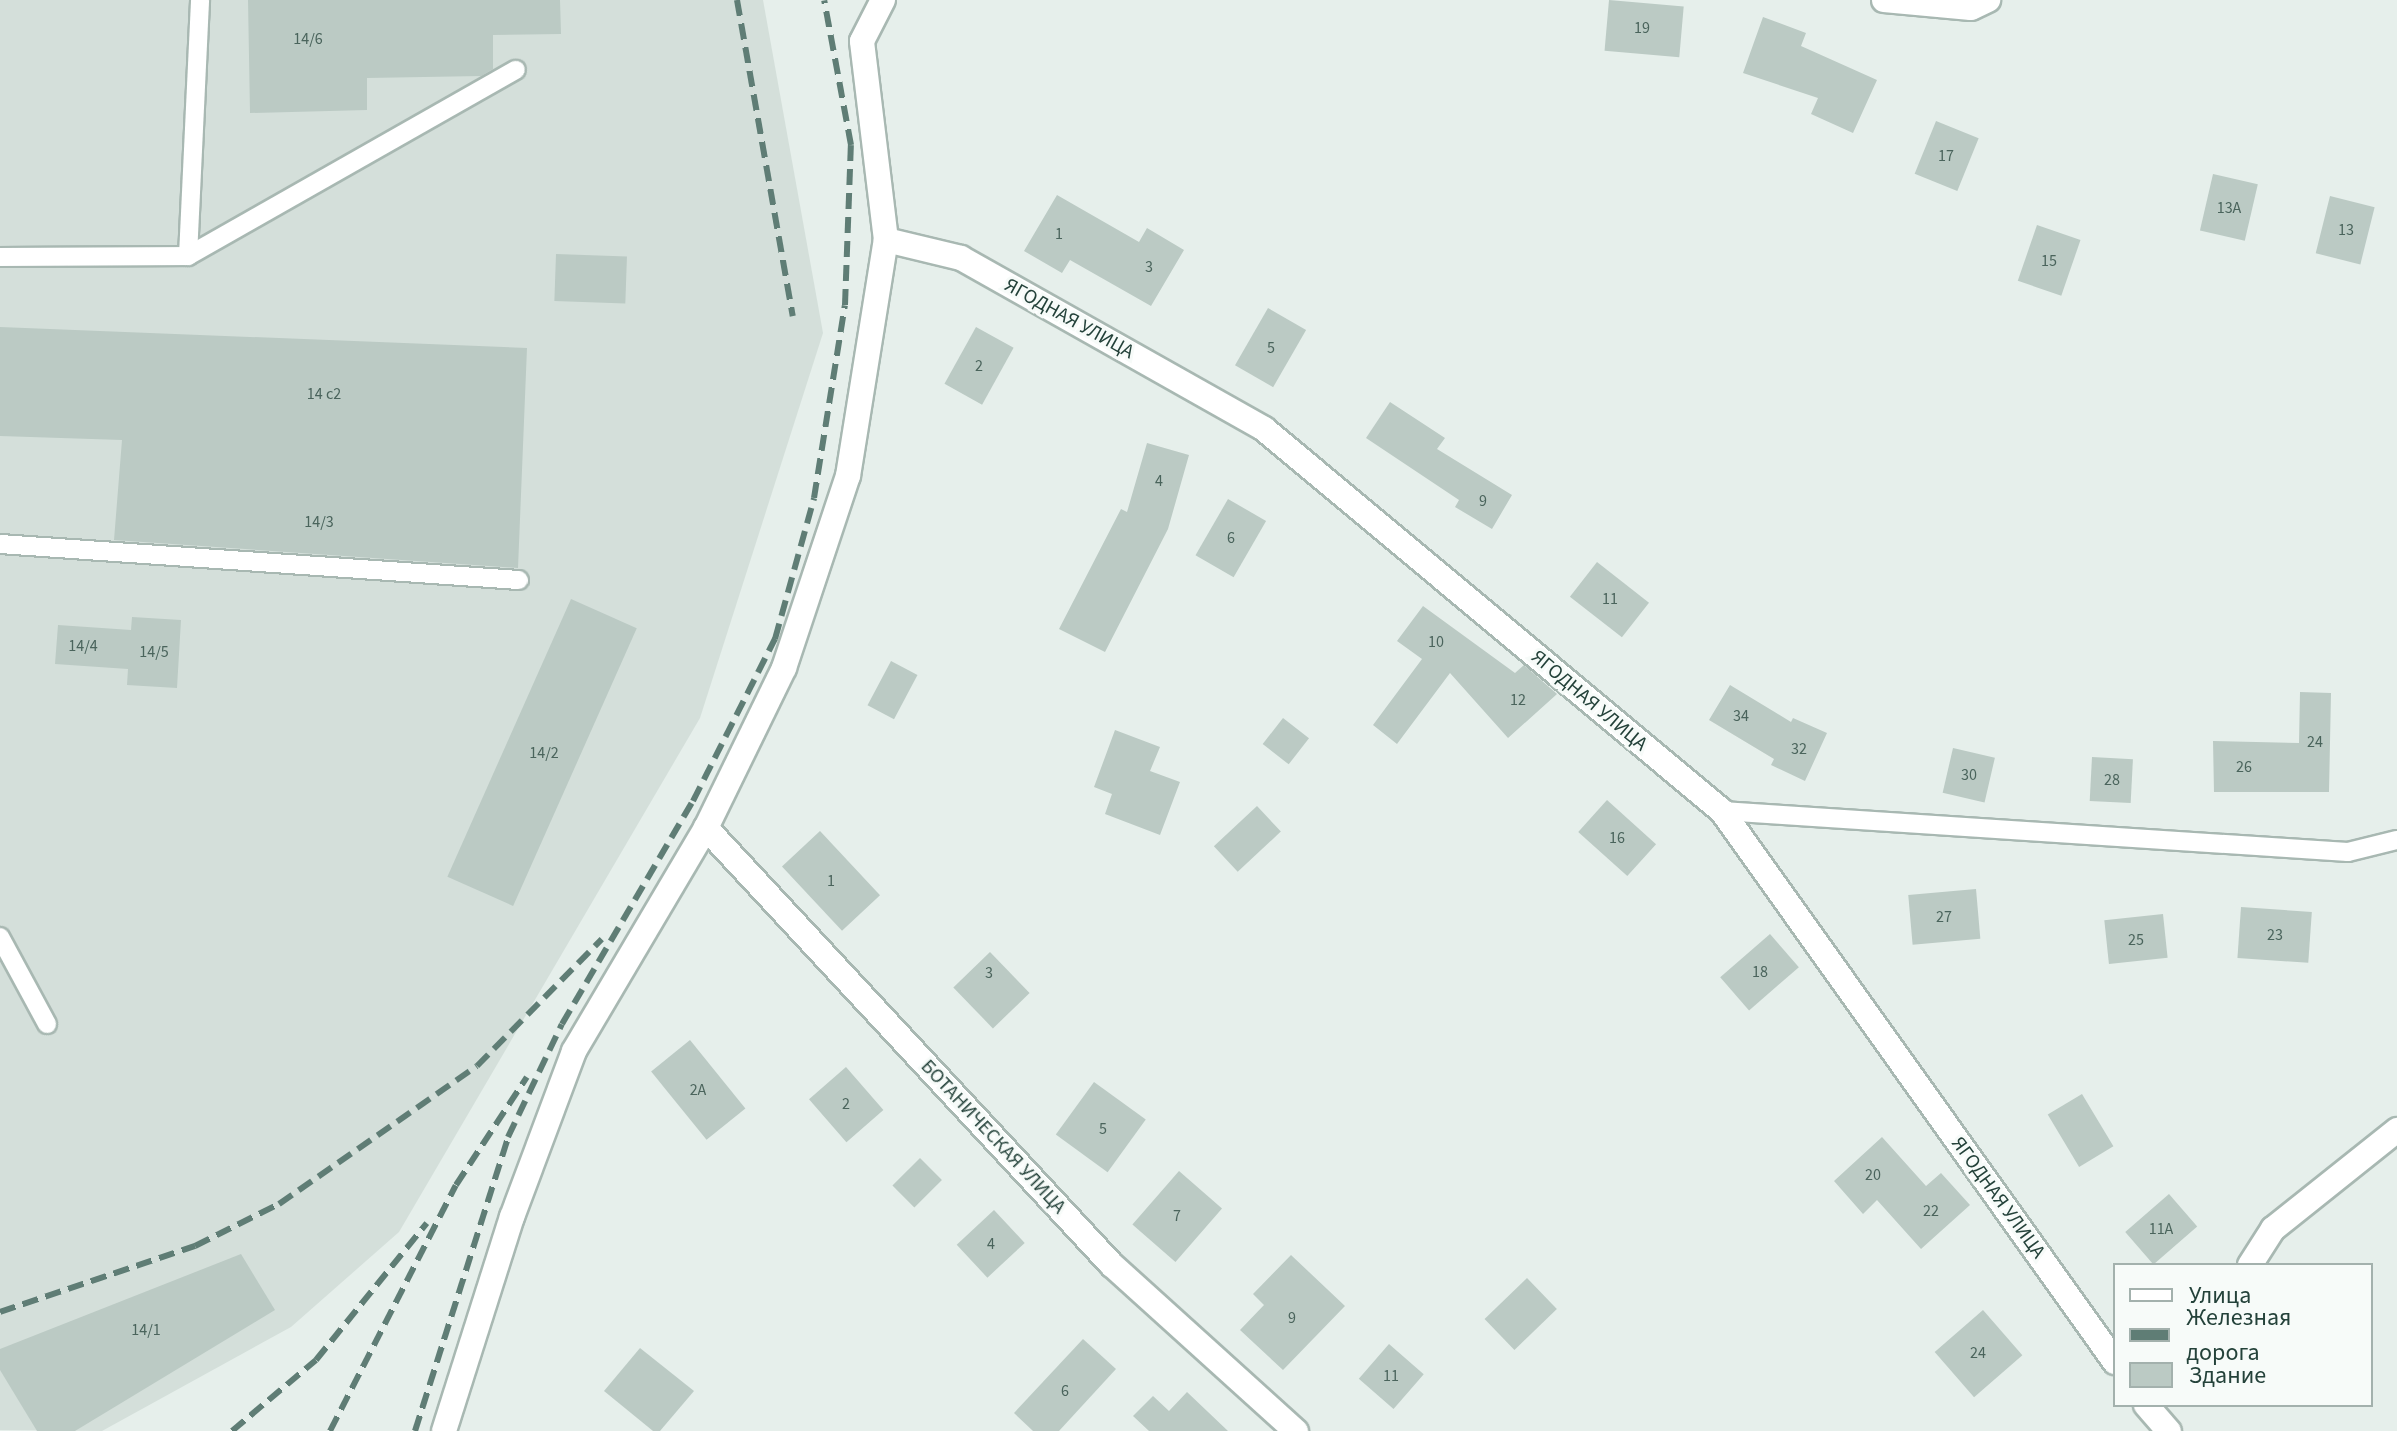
<!DOCTYPE html>
<html>
<head>
<meta charset="utf-8">
<style>
	body { margin:0 }
	#map { position:relative; width:2397px; height:1431px; overflow:hidden; background:#e6efeb; font-family:"Source Sans 3",sans-serif }
	div>[style] { position:absolute }
	[style*='--x'] { left:calc(var(--x)*1px); top:calc(var(--y)*1px); width:calc(var(--w)*1px); rotate:calc(var(--a)*1deg) }
	.built>* { inset:0; background:#d4dfda }
	.building>* { inset:0; background:#bbcac4; transform-origin:0 0 }
	.roads { filter:drop-shadow(2px 0 #a8b8b2) drop-shadow(-2px 0 #a8b8b2) drop-shadow(0 2px #a8b8b2) drop-shadow(0 -2px #a8b8b2) }
	.lane>* { height:18px; margin:-9px; padding:0 9px; transform-origin:9px; border-radius:9px; background:#fff }
	.street>* { height:24px; margin:-12px; padding:0 12px; transform-origin:12px; border-radius:12px; background:#fff }
	.rail>* { height:6px; margin-top:-3px; transform-origin:0; background:repeating-linear-gradient(90deg,#5f7d75 0 16px,transparent 0 24px) }
	span { translate:-50% -50%; white-space:nowrap; text-align:center; line-height:1.15; -webkit-text-stroke:6px #f7fbf9; paint-order:stroke }
	.number-label { font-size:16px; color:#4a645c }
	.number-label span { -webkit-text-stroke-width:0 }
	.street-label { font-size:20px; color:#24423a }
	.legend { position:absolute; left:2113px; top:1263px; width:260px; height:144px; box-sizing:border-box; background:#f7fbf9; border:2px solid #a3b1ad; margin:0; padding:10px 14px; list-style:none; font-size:24px; color:#24423a }
	.legend li { display:flex; align-items:center; gap:16px; height:40px }
	.legend b { width:40px; border:2px solid #a3b1ad }
</style>
</head>
<body>
<div id="map">
	<div class="built">
		<div style="clip-path:polygon(0 0,763px 0,823px 333px,700px 718px,399px 1232px,291px 1327px,102px 1431px,0 1430px)"></div>
	</div>
	<div class="building">
		<div style="clip-path:polygon(248px 0,560px 0,561px 34px,493px 35px,493px 69px,481px 76px,367px 78px,367px 110px,250px 113px)"></div>
		<div style="left:1609px;top:0;width:75px;height:51px;rotate:5deg"></div>
		<div style="clip-path:polygon(1763px 17px,1806px 33px,1801px 46px,1877px 80px,1853px 133px,1811px 114px,1818px 98px,1743px 73px)"></div>
		<div style="left:1936px;top:121px;width:46px;height:57px;rotate:22deg"></div>
		<div style="left:2213px;top:174px;width:46px;height:58px;rotate:13deg"></div>
		<div style="clip-path:polygon(1057px 195px,1139px 242px,1147px 228px,1184px 250px,1151px 306px,1070px 260px,1062px 273px,1024px 251px)"></div>
		<div style="left:2330px;top:196px;width:46px;height:59px;rotate:14deg"></div>
		<div style="left:2037px;top:225px;width:46px;height:59px;rotate:19deg"></div>
		<div style="left:556px;top:254px;width:71px;height:47px;rotate:2deg"></div>
		<div style="left:1268px;top:308px;width:44px;height:66px;rotate:30deg"></div>
		<div style="clip-path:polygon(0 327px,527px 348px,518px 568px,114px 540px,122px 440px,0 436px)"></div>
		<div style="left:976px;top:327px;width:43px;height:65px;rotate:29deg"></div>
		<div style="clip-path:polygon(1390px 402px,1445px 438px,1437px 449px,1512px 495px,1492px 529px,1455px 507px,1459px 500px,1366px 438px)"></div>
		<div style="clip-path:polygon(1147px 443px,1189px 455px,1168px 529px,1105px 652px,1059px 629px,1121px 509px,1127px 512px)"></div>
		<div style="left:1228px;top:499px;width:44px;height:65px;rotate:30deg"></div>
		<div style="left:1597px;top:562px;width:66px;height:44px;rotate:38deg"></div>
		<div style="left:571px;top:599px;width:72px;height:304px;rotate:24deg"></div>
		<div style="clip-path:polygon(1423px 606px,1515px 673px,1524px 665px,1557px 694px,1508px 738px,1450px 673px,1397px 744px,1373px 725px,1422px 659px,1397px 641px)"></div>
		<div style="clip-path:polygon(132px 617px,181px 620px,177px 688px,127px 685px,128px 669px,55px 664px,58px 625px,131px 630px)"></div>
		<div style="left:891px;top:661px;width:30px;height:50px;rotate:28deg"></div>
		<div style="clip-path:polygon(1730px 685px,1791px 722px,1793px 718px,1827px 733px,1805px 781px,1771px 765px,1774px 759px,1709px 720px)"></div>
		<div style="clip-path:polygon(2300px 692px,2331px 693px,2329px 792px,2214px 792px,2213px 741px,2299px 743px)"></div>
		<div style="left:1283px;top:718px;width:33px;height:33px;rotate:38deg"></div>
		<div style="clip-path:polygon(1115px 730px,1160px 747px,1150px 771px,1180px 782px,1160px 835px,1105px 814px,1112px 794px,1094px 787px)"></div>
		<div style="left:1953px;top:748px;width:43px;height:46px;rotate:13deg"></div>
		<div style="left:2092px;top:757px;width:41px;height:44px;rotate:3deg"></div>
		<div style="left:1607px;top:800px;width:66px;height:43px;rotate:42deg"></div>
		<div style="left:1257px;top:806px;width:35px;height:59px;rotate:47deg"></div>
		<div style="left:820px;top:831px;width:88px;height:52px;rotate:47deg"></div>
		<div style="left:1976px;top:889px;width:50px;height:68px;rotate:85deg"></div>
		<div style="left:2241px;top:907px;width:71px;height:51px;rotate:4deg"></div>
		<div style="left:2163px;top:914px;width:44px;height:59px;rotate:84deg"></div>
		<div style="left:1770px;top:934px;width:44px;height:66px;rotate:49deg"></div>
		<div style="left:990px;top:952px;width:57px;height:51px;rotate:46deg"></div>
		<div style="left:690px;top:1040px;width:88px;height:50px;rotate:51deg"></div>
		<div style="left:846px;top:1067px;width:57px;height:49px;rotate:49deg"></div>
		<div style="left:1094px;top:1082px;width:64px;height:65px;rotate:36deg"></div>
		<div style="left:2082px;top:1094px;width:61px;height:40px;rotate:59deg"></div>
		<div style="clip-path:polygon(1882px 1137px,1926px 1186px,1941px 1173px,1970px 1205px,1921px 1249px,1877px 1200px,1863px 1214px,1834px 1181px)"></div>
		<div style="left:920px;top:1158px;width:31px;height:39px;rotate:45deg"></div>
		<div style="left:1179px;top:1171px;width:57px;height:71px;rotate:41deg"></div>
		<div style="left:2169px;top:1194px;width:43px;height:58px;rotate:49deg"></div>
		<div style="left:994px;top:1210px;width:45px;height:51px;rotate:47deg"></div>
		<div style="clip-path:polygon(241px 1254px,275px 1310px,75px 1431px,37px 1431px,0 1370px,0 1349px)"></div>
		<div style="clip-path:polygon(1291px 1255px,1345px 1306px,1283px 1370px,1240px 1330px,1264px 1305px,1253px 1294px)"></div>
		<div style="left:1527px;top:1278px;width:43px;height:59px;rotate:46deg"></div>
		<div style="left:1983px;top:1310px;width:60px;height:64px;rotate:49deg"></div>
		<div style="clip-path:polygon(1083px 1339px,1116px 1369px,1059px 1431px,1033px 1431px,1014px 1413px)"></div>
		<div style="left:1389px;top:1344px;width:46px;height:46px;rotate:41deg"></div>
		<div style="clip-path:polygon(640px 1348px,694px 1391px,660px 1431px,653px 1431px,604px 1391px)"></div>
		<div style="clip-path:polygon(1187px 1392px,1228px 1431px,1149px 1431px,1133px 1416px,1153px 1396px,1169px 1411px)"></div>
	</div>
	<div class="roads">
		<div class="lane">
			<div style="--x:188;--y:256;--w:377;--a:-29.6"></div>
			<div style="--x:0;--y:257;--w:188;--a:-0.3"></div>
			<div style="--x:188;--y:256;--w:256;--a:-87.3"></div>
			<div style="--x:0;--y:544;--w:520;--a:3.97"></div>
			<div style="--x:1722;--y:811;--w:627;--a:3.75"></div>
			<div style="--x:2348;--y:852;--w:50;--a:-13.8"></div>
			<div style="--x:0;--y:937;--w:99;--a:61.6"></div>
		</div>
		<div class="street">
			<div style="--x:1884;--y:0;--w:87;--a:5.3"></div>
			<div style="--x:1971;--y:8;--w:19;--a:-25"></div>
			<div style="--x:886;--y:240;--w:77;--a:13.5"></div>
			<div style="--x:961;--y:258;--w:348;--a:29.4"></div>
			<div style="--x:1264;--y:429;--w:596;--a:39.83"></div>
			<div style="--x:1722;--y:811;--w:677;--a:54.5"></div>
			<div style="--x:706;--y:828;--w:596;--a:47.11"></div>
			<div style="--x:1112;--y:1265;--w:248;--a:42.1"></div>
			<div style="--x:2250;--y:1265;--w:43;--a:-57.4"></div>
			<div style="--x:2273;--y:1229;--w:159;--a:-38.6"></div>
			<div style="--x:2146;--y:1405;--w:35;--a:49"></div>
			<div style="--x:444;--y:1431;--w:225;--a:-72.4"></div>
			<div style="--x:512;--y:1217;--w:177;--a:-69.5"></div>
			<div style="--x:574;--y:1051;--w:259;--a:-59.4"></div>
			<div style="--x:706;--y:828;--w:178;--a:-64"></div>
			<div style="--x:784;--y:668;--w:202;--a:-71.6"></div>
			<div style="--x:848;--y:476;--w:239;--a:-80.9"></div>
			<div style="--x:886;--y:240;--w:200;--a:-96.9"></div>
			<div style="--x:862;--y:41;--w:46;--a:-62.9"></div>
		</div>
	</div>
	<div class="rail">
		<div style="--x:737;--y:0;--w:321;--a:80"></div>
		<div style="--x:0;--y:1312;--w:206;--a:-18.7"></div>
		<div style="--x:195;--y:1246;--w:94;--a:-26.6"></div>
		<div style="--x:279;--y:1204;--w:241;--a:-34.9"></div>
		<div style="--x:477;--y:1066;--w:178;--a:-45.5"></div>
		<div style="--x:232;--y:1431;--w:110;--a:-40.2"></div>
		<div style="--x:316;--y:1360;--w:176;--a:-51"></div>
		<div style="--x:330;--y:1431;--w:276;--a:-62.9"></div>
		<div style="--x:456;--y:1185;--w:129;--a:-56.7"></div>
		<div style="--x:415;--y:1431;--w:308;--a:-72.4"></div>
		<div style="--x:508;--y:1137;--w:125;--a:-64.5"></div>
		<div style="--x:562;--y:1024;--w:259;--a:-59.6"></div>
		<div style="--x:693;--y:801;--w:182;--a:-63.2"></div>
		<div style="--x:775;--y:639;--w:146;--a:-74.5"></div>
		<div style="--x:814;--y:498;--w:195;--a:-80.9"></div>
		<div style="--x:845;--y:305;--w:160;--a:-87.9"></div>
		<div style="--x:851;--y:145;--w:147;--a:-100.5"></div>
	</div>
	<div class="number-label">
		<span style="left:1642px;top:28px">19</span>
		<span style="left:308px;top:39px">14/6</span>
		<span style="left:1946px;top:156px">17</span>
		<span style="left:2229px;top:208px">13А</span>
		<span style="left:2346px;top:230px">13</span>
		<span style="left:1059px;top:234px">1</span>
		<span style="left:2049px;top:261px">15</span>
		<span style="left:1149px;top:267px">3</span>
		<span style="left:1271px;top:348px">5</span>
		<span style="left:979px;top:366px">2</span>
		<span style="left:324px;top:394px">14 с2</span>
		<span style="left:1159px;top:481px">4</span>
		<span style="left:1483px;top:501px">9</span>
		<span style="left:319px;top:522px">14/3</span>
		<span style="left:1231px;top:538px">6</span>
		<span style="left:1610px;top:599px">11</span>
		<span style="left:1436px;top:642px">10</span>
		<span style="left:83px;top:646px">14/4</span>
		<span style="left:154px;top:652px">14/5</span>
		<span style="left:1518px;top:700px">12</span>
		<span style="left:1741px;top:716px">34</span>
		<span style="left:2315px;top:742px">24</span>
		<span style="left:1799px;top:749px">32</span>
		<span style="left:544px;top:753px">14/2</span>
		<span style="left:2244px;top:767px">26</span>
		<span style="left:1969px;top:775px">30</span>
		<span style="left:2112px;top:780px">28</span>
		<span style="left:1617px;top:838px">16</span>
		<span style="left:831px;top:881px">1</span>
		<span style="left:1944px;top:917px">27</span>
		<span style="left:2275px;top:935px">23</span>
		<span style="left:2136px;top:940px">25</span>
		<span style="left:1760px;top:972px">18</span>
		<span style="left:989px;top:973px">3</span>
		<span style="left:698px;top:1090px">2А</span>
		<span style="left:846px;top:1104px">2</span>
		<span style="left:1103px;top:1129px">5</span>
		<span style="left:1873px;top:1175px">20</span>
		<span style="left:1931px;top:1211px">22</span>
		<span style="left:1177px;top:1216px">7</span>
		<span style="left:2161px;top:1229px">11А</span>
		<span style="left:991px;top:1244px">4</span>
		<span style="left:1292px;top:1318px">9</span>
		<span style="left:146px;top:1330px">14/1</span>
		<span style="left:1978px;top:1353px">24</span>
		<span style="left:1391px;top:1376px">11</span>
		<span style="left:1065px;top:1391px">6</span>
	</div>
	<div class="street-label">
		<span style="left:1069px;top:319px;rotate:29deg">ЯГОДНАЯ УЛИЦА</span>
		<span style="left:1589px;top:701px;rotate:40deg">ЯГОДНАЯ УЛИЦА</span>
		<span style="left:993px;top:1137px;rotate:47deg">БОТАНИЧЕСКАЯ УЛИЦА</span>
		<span style="left:1998px;top:1198px;rotate:54deg">ЯГОДНАЯ УЛИЦА</span>
	</div>
	<ul class="legend">
	<li><b style="height:10px;background:#fff"></b>Улица</li>
	<li><b style="height:10px;background:#5f7d75"></b>Железная дорога</li>
	<li><b style="height:22px;background:#bbcac4"></b>Здание</li>
	</ul>
</div>
</body>
</html>
